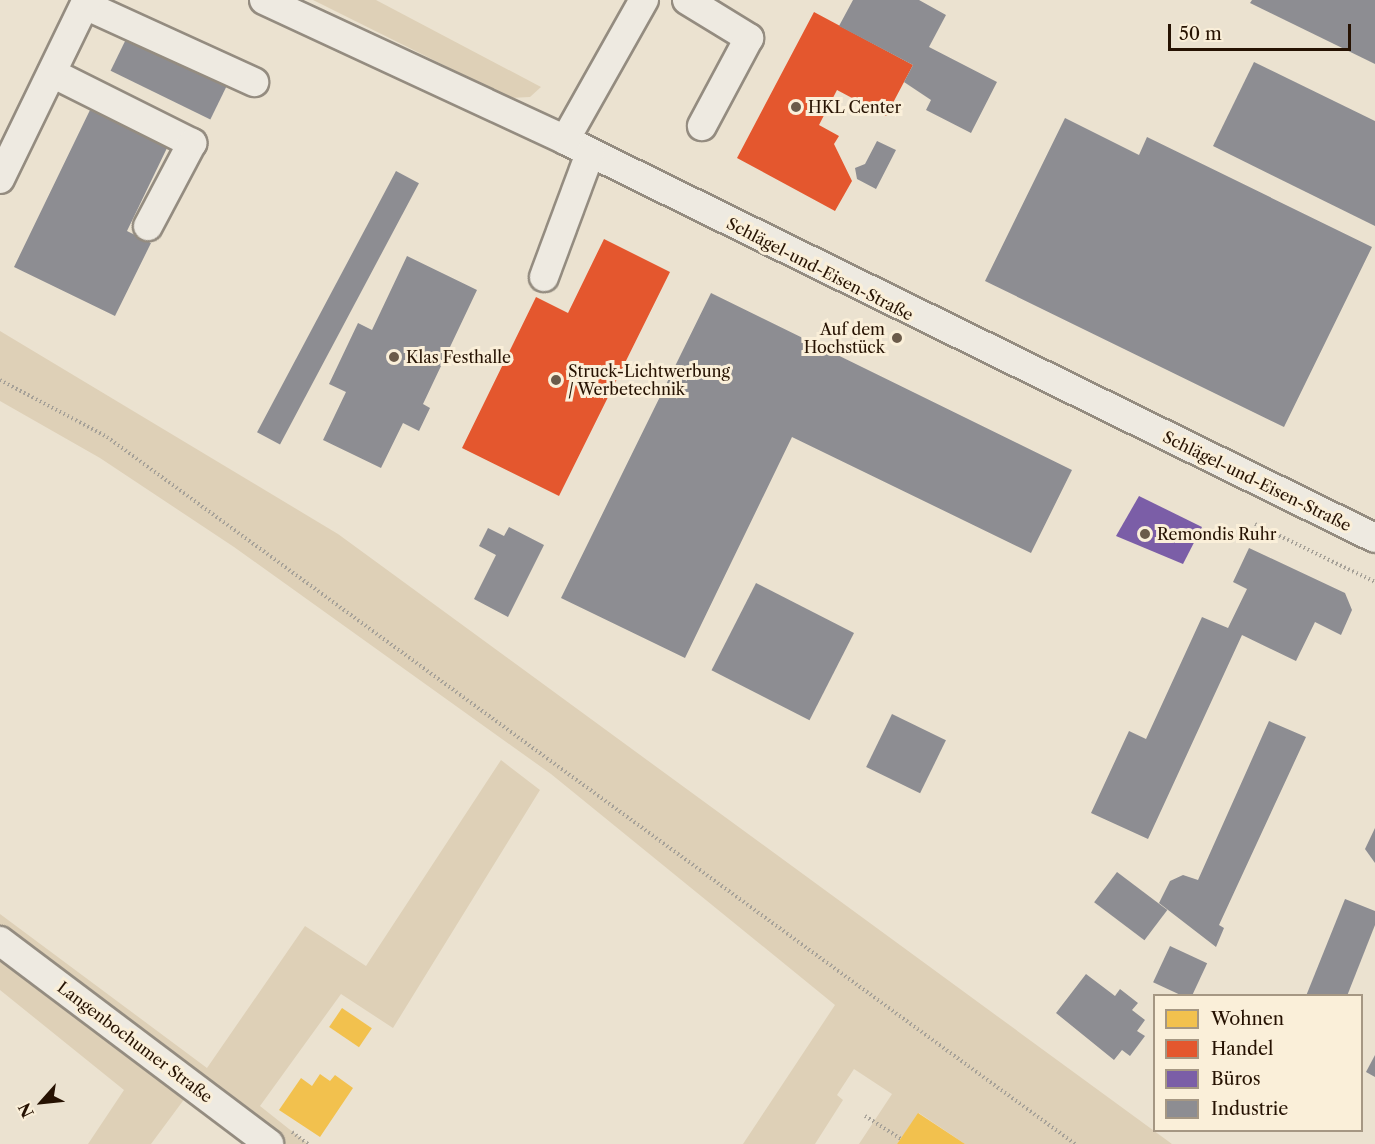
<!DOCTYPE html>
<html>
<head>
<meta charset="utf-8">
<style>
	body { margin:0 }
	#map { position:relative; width:1375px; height:1144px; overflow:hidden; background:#ebe2d0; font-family:"Libre Caslon Text",serif }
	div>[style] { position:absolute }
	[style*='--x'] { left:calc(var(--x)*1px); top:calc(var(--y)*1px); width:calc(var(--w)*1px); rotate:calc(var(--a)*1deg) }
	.green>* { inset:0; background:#ded0b7 }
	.homes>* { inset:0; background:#f2c14e; transform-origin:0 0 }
	.shops>* { inset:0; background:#e4572e }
	.offices>* { inset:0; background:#7b5ea7 }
	.industry>* { inset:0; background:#8d8d92; transform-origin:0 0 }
	.path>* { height:4px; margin-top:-2px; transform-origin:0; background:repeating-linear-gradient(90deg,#a6a198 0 1.5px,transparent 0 4.5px) }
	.roads { filter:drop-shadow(2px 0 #948c80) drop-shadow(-2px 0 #948c80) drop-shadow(0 2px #948c80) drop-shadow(0 -2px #948c80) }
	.minor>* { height:28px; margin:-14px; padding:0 14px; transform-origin:14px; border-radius:14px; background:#eeeae1 }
	.dots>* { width:16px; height:16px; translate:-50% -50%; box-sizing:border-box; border:3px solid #faefd9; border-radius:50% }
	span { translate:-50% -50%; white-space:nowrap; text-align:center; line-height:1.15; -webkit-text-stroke:6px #faefd9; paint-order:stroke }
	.poi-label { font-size:16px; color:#261202 }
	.left { translate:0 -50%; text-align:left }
	.right { translate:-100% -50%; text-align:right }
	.street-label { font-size:16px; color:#261202 }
	.legend { position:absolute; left:1153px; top:994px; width:210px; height:138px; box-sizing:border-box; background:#faefd9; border:2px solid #a59783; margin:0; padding:8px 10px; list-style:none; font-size:18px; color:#261202 }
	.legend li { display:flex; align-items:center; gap:12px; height:30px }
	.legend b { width:30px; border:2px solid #a59783 }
	.north { position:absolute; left:12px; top:1072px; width:60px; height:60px; -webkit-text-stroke:4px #faefd9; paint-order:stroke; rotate:243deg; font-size:16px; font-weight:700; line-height:24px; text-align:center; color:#261202 }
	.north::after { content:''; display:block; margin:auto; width:21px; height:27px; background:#261202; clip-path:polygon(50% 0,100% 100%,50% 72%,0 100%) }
	.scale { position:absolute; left:1168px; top:24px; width:183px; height:27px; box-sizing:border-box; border:3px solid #261202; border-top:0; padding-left:8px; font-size:18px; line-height:21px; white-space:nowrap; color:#261202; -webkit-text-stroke:4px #faefd9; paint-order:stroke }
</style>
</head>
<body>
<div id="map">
	<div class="green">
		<div style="clip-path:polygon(313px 0,376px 0,541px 87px,530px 97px,510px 98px)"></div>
		<div style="clip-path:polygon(0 331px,338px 534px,1172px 1144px,965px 1144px,919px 1113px,897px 1144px,859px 1144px,892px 1094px,854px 1069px,837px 1095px,843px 1100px,815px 1144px,743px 1144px,835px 1005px,551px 774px,234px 547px,100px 458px,0 401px)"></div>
		<div style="clip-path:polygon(501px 760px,540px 790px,393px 1028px,341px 994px,260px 1106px,308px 1144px,269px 1144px,194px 1086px,151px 1144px,88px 1144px,124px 1090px,0 990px,0 914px,207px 1068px,305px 926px,366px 966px)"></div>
	</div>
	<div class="homes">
		<div style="left:342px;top:1008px;width:36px;height:23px;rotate:34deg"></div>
		<div style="clip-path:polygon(320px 1074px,330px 1081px,335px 1075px,353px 1088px,320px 1137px,279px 1110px,301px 1078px,312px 1086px)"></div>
		<div style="clip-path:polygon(918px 1113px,965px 1144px,897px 1144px)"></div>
	</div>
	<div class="shops">
		<div style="clip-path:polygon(814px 12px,913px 65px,886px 116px,837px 90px,819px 125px,839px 136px,834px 144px,852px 181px,835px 211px,737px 158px)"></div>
		<div style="clip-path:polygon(604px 239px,670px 272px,559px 496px,462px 448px,536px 297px,568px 313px)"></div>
	</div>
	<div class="offices">
		<div style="clip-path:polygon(1139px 496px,1202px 527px,1183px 564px,1116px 536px)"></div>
	</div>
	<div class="industry">
		<div style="clip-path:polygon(853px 0,919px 0,946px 15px,929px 47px,997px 82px,971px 133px,926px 110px,931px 100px,904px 82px,913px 65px,839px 26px)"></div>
		<div style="clip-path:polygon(1252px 0,1375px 0,1375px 64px,1250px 3px)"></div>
		<div style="left:129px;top:33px;width:111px;height:42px;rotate:26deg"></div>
		<div style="clip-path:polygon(1254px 62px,1375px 121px,1375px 226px,1213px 146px)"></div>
		<div style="clip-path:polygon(90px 110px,167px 148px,127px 231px,151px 243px,115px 316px,14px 267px)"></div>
		<div style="clip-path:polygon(1065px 118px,1139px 155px,1147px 137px,1372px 247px,1284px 427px,985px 281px)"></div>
		<div style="clip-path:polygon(877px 141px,896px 150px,876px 189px,857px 179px,855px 168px,865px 164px)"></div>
		<div style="left:396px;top:171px;width:26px;height:296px;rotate:28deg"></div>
		<div style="clip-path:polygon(407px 256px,477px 290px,423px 404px,430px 408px,419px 431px,403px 423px,381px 468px,323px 440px,346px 392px,329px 384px,358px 323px,372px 330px)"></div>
		<div style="clip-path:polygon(711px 293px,1072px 470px,1031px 553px,792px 437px,685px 658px,561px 598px)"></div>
		<div style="clip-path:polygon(509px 527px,544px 545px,508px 617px,474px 599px,496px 555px,479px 546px,488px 528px,504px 536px)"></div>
		<div style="clip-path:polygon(1249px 548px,1345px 593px,1352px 610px,1341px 635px,1315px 622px,1296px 661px,1242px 635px,1148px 839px,1091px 813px,1129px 731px,1146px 739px,1202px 617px,1228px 628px,1247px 589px,1233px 582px)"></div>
		<div style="left:756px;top:583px;width:110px;height:98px;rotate:27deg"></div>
		<div style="left:892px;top:714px;width:60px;height:59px;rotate:26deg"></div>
		<div style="clip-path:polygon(1269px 721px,1306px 737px,1219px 925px,1224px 928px,1216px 947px,1159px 903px,1170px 881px,1183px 875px,1198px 880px)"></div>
		<div style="clip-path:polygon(1375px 828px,1375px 863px,1365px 849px)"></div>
		<div style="left:1117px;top:872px;width:63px;height:38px;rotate:37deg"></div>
		<div style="clip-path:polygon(1345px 899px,1375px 911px,1375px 925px,1347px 996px,1306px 996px)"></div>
		<div style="left:1170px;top:946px;width:41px;height:40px;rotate:25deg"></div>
		<div style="clip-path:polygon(1086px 974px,1115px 996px,1120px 989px,1138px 1003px,1132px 1010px,1145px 1020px,1137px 1031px,1145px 1036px,1130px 1056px,1122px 1050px,1114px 1060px,1056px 1013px)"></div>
		<div style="clip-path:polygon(1375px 1055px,1375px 1077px,1366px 1072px)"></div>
	</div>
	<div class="path">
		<div style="--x:0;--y:380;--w:121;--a:28"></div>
		<div style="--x:107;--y:437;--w:1199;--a:36.14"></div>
		<div style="--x:1255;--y:524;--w:133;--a:25.8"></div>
		<div style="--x:865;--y:1116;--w:43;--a:32.6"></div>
		<div style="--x:292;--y:1132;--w:20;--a:37"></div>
	</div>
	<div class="roads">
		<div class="minor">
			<div style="--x:264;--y:0;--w:332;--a:24.9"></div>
			<div style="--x:565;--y:140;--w:902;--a:26.17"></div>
			<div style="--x:687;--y:0;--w:73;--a:31.5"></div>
			<div style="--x:749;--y:38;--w:100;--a:118.1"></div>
			<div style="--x:85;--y:5;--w:186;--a:24.5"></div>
			<div style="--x:52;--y:73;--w:157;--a:26.6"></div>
			<div style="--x:192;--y:143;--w:94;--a:117.9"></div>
			<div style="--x:565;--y:140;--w:161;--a:-60.6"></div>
			<div style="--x:0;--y:179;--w:199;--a:-64.1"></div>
			<div style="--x:544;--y:277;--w:132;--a:-69.6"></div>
			<div style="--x:0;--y:941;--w:337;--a:37"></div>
		</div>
	</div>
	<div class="dots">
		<div style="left:796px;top:107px;background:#6b5b4a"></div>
		<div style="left:897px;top:338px;background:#6b5b4a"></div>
		<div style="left:394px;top:357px;background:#6b5b4a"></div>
		<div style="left:556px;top:380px;background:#6b5b4a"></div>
		<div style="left:1145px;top:534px;background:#6b5b4a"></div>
	</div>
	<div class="poi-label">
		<span class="left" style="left:808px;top:107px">HKL Center</span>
		<span class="right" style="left:885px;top:338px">Auf dem<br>Hochstück</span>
		<span class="left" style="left:406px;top:357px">Klas Festhalle</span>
		<span class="left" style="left:568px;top:380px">Struck-Lichtwerbung<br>/ Werbetechnik</span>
		<span class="left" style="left:1157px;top:534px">Remondis Ruhr</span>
	</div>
	<div class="street-label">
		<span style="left:820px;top:269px;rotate:27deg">Schlägel-und-Eisen-Straße</span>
		<span style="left:1257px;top:481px;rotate:26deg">Schlägel-und-Eisen-Straße</span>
		<span style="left:135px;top:1042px;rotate:37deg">Langenbochumer Straße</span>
	</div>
	<ul class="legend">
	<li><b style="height:16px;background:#f2c14e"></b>Wohnen</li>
	<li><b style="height:16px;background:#e4572e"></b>Handel</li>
	<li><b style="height:16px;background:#7b5ea7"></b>Büros</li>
	<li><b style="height:16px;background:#8d8d92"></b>Industrie</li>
	</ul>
	<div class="north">N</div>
	<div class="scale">50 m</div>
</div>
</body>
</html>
